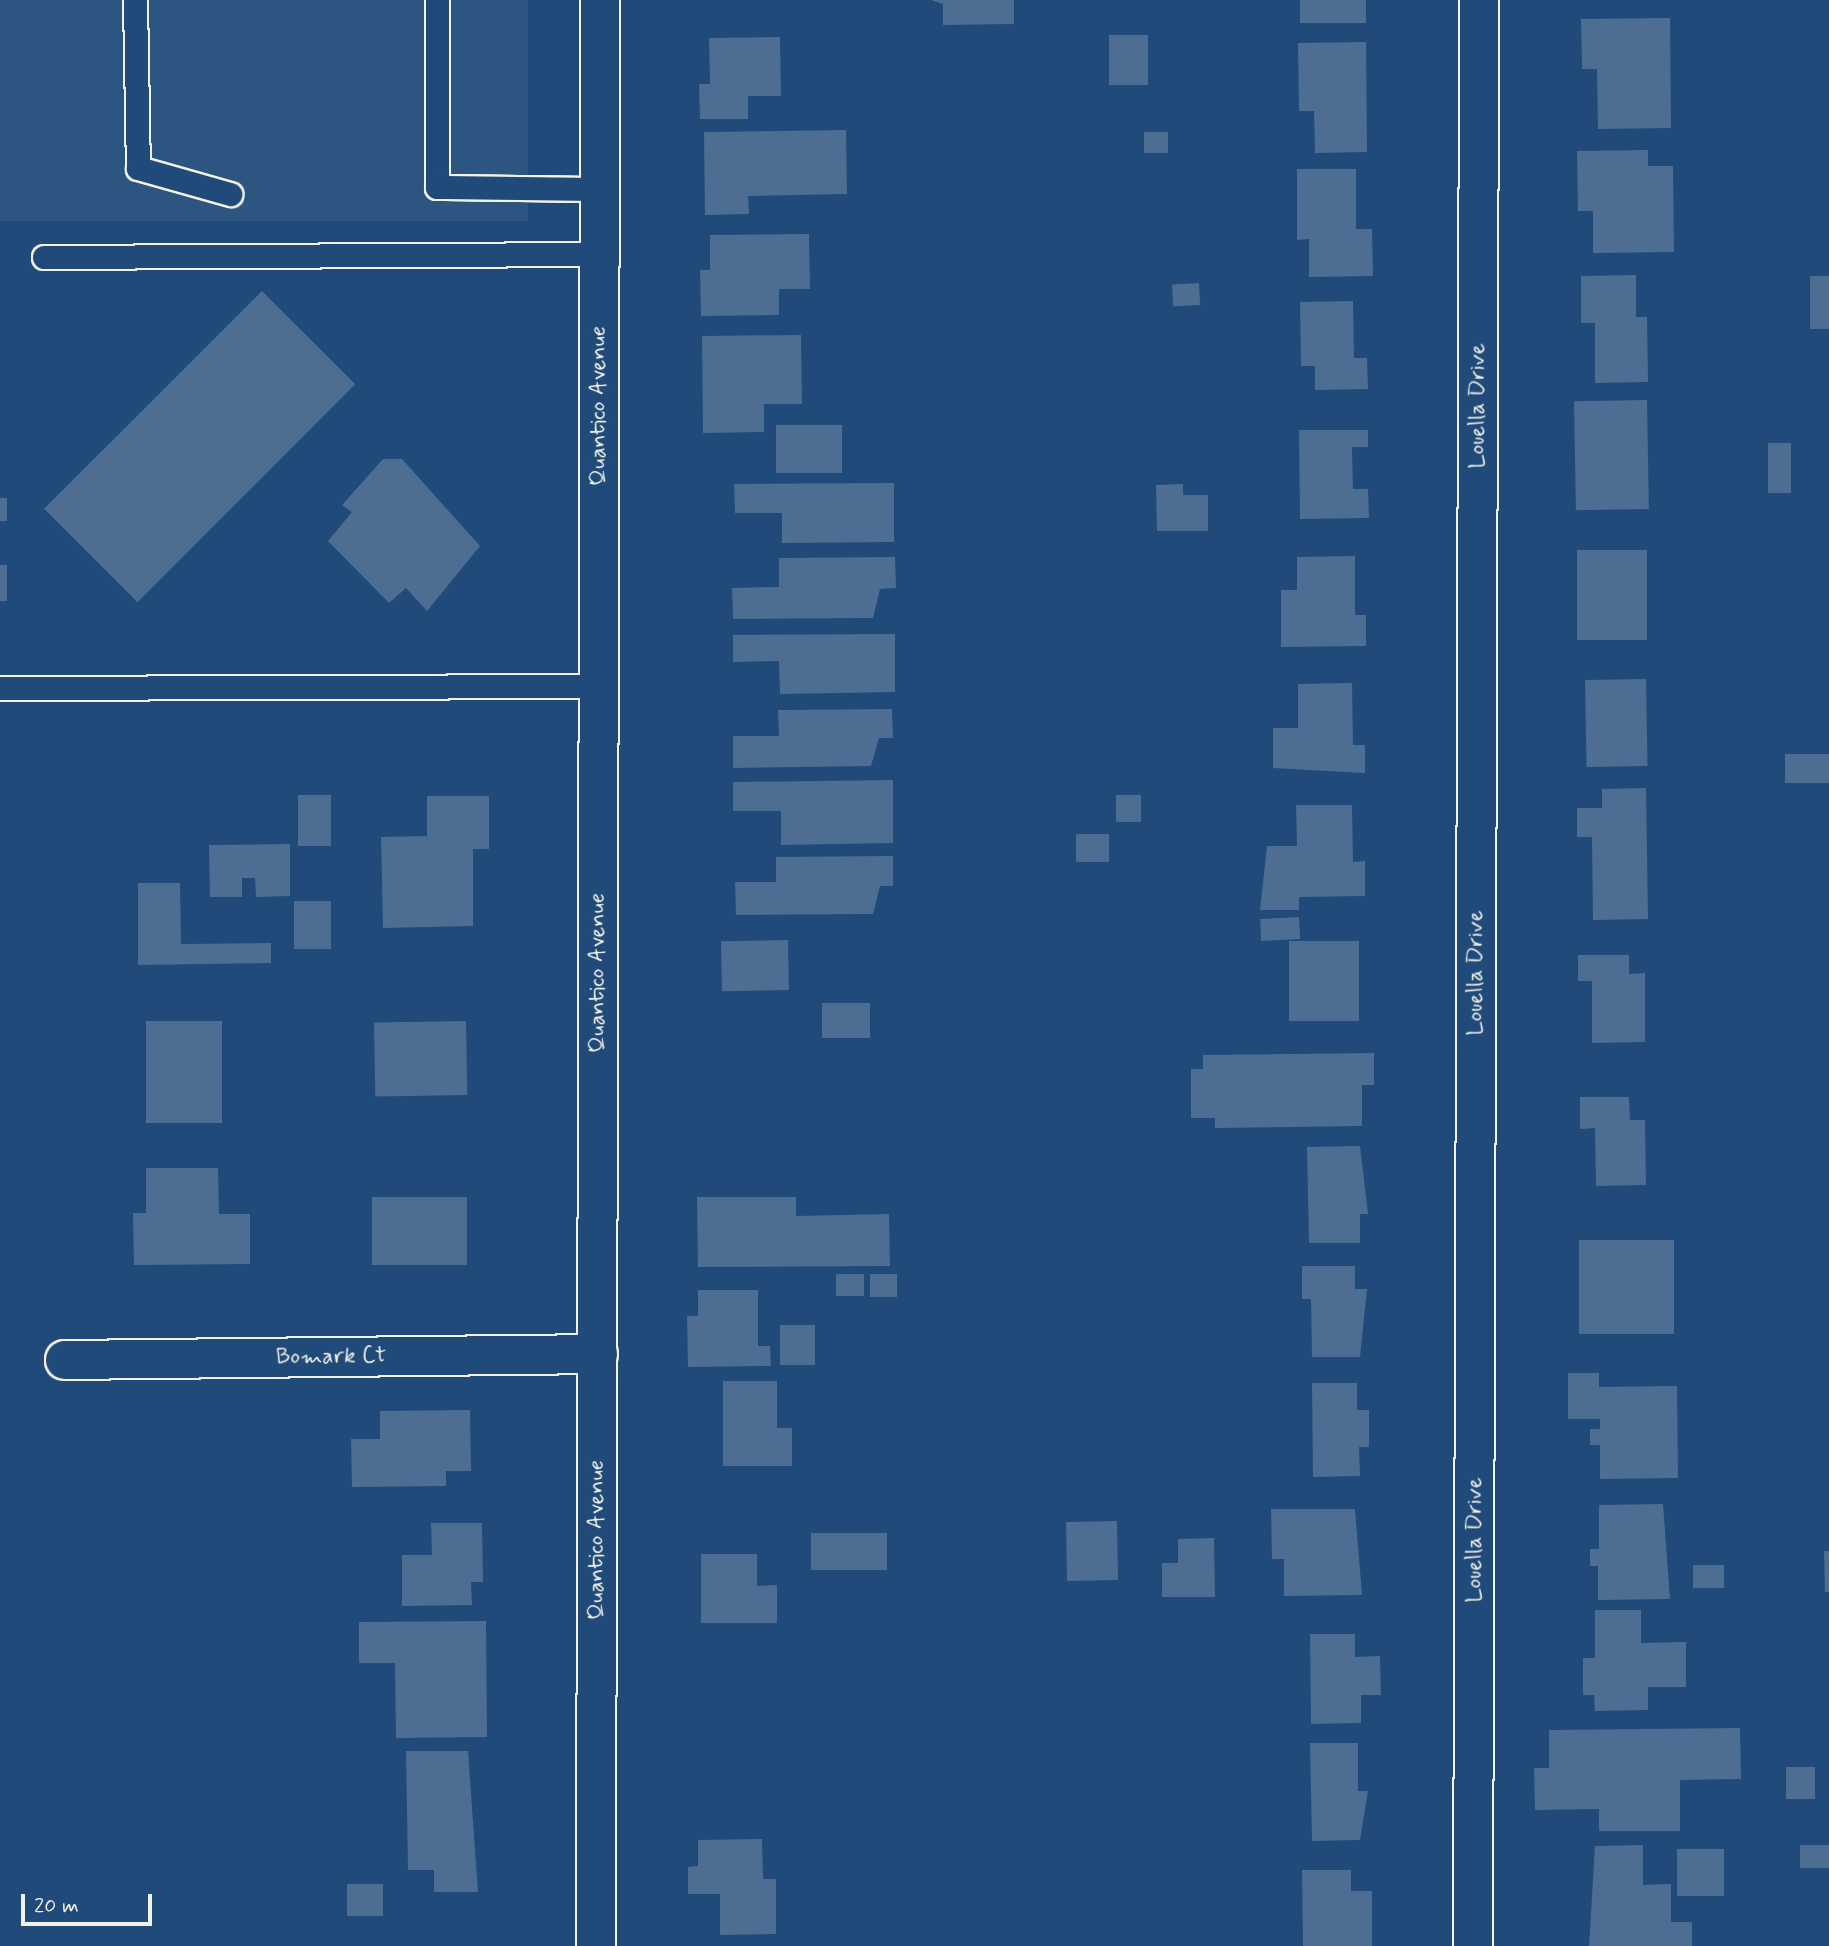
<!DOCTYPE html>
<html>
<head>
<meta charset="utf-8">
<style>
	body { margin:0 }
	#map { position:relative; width:1829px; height:1946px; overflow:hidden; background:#1f4a7a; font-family:Mynerve,sans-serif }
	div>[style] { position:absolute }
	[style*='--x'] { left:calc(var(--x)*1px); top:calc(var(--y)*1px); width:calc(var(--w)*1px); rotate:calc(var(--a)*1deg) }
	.built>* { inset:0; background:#2d5581; transform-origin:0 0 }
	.building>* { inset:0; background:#4d6e92; transform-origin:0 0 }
	.roads { filter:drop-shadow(2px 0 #f4f1e8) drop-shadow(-2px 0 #f4f1e8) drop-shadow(0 2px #f4f1e8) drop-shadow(0 -2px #f4f1e8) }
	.lane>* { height:23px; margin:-11.5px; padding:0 11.5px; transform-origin:11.5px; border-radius:11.5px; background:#1f4a7a }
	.street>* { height:38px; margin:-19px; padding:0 19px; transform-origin:19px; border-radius:19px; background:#1f4a7a }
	span { translate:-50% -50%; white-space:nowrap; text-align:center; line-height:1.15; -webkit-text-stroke:5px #1f4a7a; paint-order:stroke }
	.street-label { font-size:23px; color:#f4f1e8 }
	.scale { position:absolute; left:21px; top:1894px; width:131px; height:32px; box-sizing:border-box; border:4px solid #f4f1e8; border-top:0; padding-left:9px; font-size:21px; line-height:24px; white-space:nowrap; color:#f4f1e8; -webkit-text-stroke:5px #1f4a7a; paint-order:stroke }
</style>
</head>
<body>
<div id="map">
	<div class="built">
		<div style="left:0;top:0;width:528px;height:221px"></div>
	</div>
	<div class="building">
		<div style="clip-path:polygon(931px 0,1014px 0,1014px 24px,943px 25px,943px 4px)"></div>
		<div style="left:1300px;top:0;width:66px;height:23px"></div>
		<div style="clip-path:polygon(1670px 18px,1671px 128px,1598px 129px,1597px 69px,1582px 69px,1581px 19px)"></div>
		<div style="left:1109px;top:35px;width:39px;height:50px"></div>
		<div style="clip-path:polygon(780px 37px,781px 96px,748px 96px,748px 119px,700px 119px,699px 84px,710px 84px,709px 38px)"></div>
		<div style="clip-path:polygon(1366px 42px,1367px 152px,1315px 153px,1314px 111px,1299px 111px,1298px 43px)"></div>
		<div style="clip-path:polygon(846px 130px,847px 194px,748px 196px,749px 214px,705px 215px,704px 132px)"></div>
		<div style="left:1144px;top:132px;width:24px;height:21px"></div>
		<div style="clip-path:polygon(1648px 150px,1648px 166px,1673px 166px,1674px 252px,1593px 253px,1593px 211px,1578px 211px,1577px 151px)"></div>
		<div style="clip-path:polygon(1297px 169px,1356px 169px,1356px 229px,1372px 229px,1373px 276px,1309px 277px,1309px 239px,1297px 240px)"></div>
		<div style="clip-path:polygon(809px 234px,810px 289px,779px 289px,779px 315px,701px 316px,700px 270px,710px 270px,710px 235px)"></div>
		<div style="clip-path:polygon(1636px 275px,1636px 317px,1647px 317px,1648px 382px,1595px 383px,1595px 323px,1581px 323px,1581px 276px)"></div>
		<div style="left:1810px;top:276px;width:19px;height:53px"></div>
		<div style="left:1199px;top:283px;width:22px;height:27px;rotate:87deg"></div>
		<div style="left:262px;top:291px;width:132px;height:308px;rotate:45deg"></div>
		<div style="clip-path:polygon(1353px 301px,1354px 358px,1367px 358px,1368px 389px,1315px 390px,1315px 366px,1301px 366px,1300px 302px)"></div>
		<div style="clip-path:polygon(801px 335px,802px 404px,764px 404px,764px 432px,703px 433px,702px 336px)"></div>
		<div style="left:1647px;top:400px;width:109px;height:73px;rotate:89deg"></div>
		<div style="left:776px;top:425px;width:66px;height:48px"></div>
		<div style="clip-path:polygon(1299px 430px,1368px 430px,1368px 447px,1352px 447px,1353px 489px,1368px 489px,1369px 518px,1300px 519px)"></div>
		<div style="left:1768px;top:443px;width:23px;height:50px"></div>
		<div style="clip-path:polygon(383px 459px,402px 459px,480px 546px,427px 611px,406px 588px,389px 603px,328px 541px,352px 512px,342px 505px)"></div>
		<div style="clip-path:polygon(894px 483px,894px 542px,782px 543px,782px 513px,735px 513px,734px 484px)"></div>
		<div style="clip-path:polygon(1183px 484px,1183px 495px,1208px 495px,1208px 531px,1157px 531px,1156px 485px)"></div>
		<div style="left:0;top:498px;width:7px;height:23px"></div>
		<div style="left:1577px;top:550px;width:70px;height:90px"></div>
		<div style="clip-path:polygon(1355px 556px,1355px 615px,1366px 615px,1366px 646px,1281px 647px,1281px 590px,1297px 590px,1297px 557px)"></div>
		<div style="clip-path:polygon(895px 557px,896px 588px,880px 589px,873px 618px,733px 619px,732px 588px,779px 587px,779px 558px)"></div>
		<div style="left:0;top:565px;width:7px;height:36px"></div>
		<div style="clip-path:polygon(895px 634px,895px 692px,780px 694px,779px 661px,733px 662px,733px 635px)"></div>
		<div style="left:1646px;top:679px;width:87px;height:61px;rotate:89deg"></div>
		<div style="clip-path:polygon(1352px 683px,1353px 745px,1365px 745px,1365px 773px,1273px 768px,1273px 728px,1298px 728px,1298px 684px)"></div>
		<div style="clip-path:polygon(892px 709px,893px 738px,879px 738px,871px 766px,733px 768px,733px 736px,779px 736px,778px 710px)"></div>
		<div style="left:1785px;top:754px;width:44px;height:29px"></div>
		<div style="clip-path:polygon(893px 780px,893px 843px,781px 845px,781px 811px,733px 811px,733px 782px)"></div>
		<div style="clip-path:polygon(1646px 788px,1648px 919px,1593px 920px,1592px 837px,1577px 837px,1577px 808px,1602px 808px,1602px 789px)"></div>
		<div style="left:298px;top:795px;width:33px;height:51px"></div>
		<div style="left:1116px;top:795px;width:25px;height:27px"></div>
		<div style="clip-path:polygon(427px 796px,489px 796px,489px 849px,473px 849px,473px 926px,383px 928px,381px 837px,427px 836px)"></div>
		<div style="clip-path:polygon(1296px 805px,1352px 805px,1353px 862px,1365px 861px,1365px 896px,1299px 897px,1299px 910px,1260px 910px,1267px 846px,1297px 846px)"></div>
		<div style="left:1076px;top:834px;width:33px;height:28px"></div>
		<div style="clip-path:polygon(290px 844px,290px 896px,256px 897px,255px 878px,242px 878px,242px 897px,210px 897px,209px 845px)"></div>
		<div style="clip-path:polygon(893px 856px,893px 886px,880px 886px,873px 914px,736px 915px,735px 882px,776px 882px,776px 857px)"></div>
		<div style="clip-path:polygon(138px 883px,180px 883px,181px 944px,271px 943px,271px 963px,138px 965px)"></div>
		<div style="left:294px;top:901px;width:37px;height:48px"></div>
		<div style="left:1299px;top:917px;width:22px;height:39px;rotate:87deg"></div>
		<div style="left:788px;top:940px;width:50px;height:67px;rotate:89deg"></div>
		<div style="left:1359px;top:941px;width:80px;height:70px;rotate:90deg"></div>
		<div style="clip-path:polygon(1578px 955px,1629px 955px,1629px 974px,1645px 973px,1645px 1042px,1592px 1043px,1592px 981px,1578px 981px)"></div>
		<div style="left:822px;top:1003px;width:48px;height:35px"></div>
		<div style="left:146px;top:1021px;width:76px;height:102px"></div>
		<div style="left:466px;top:1021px;width:74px;height:92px;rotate:89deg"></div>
		<div style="clip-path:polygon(1374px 1053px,1374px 1085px,1362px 1085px,1362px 1126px,1215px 1128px,1215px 1118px,1191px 1118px,1191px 1069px,1203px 1069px,1203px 1055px)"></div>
		<div style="clip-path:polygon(1580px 1097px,1629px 1097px,1630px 1120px,1645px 1120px,1646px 1185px,1596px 1186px,1595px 1128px,1580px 1129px)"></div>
		<div style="clip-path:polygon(1360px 1146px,1368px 1214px,1360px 1214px,1360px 1243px,1309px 1243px,1307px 1147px)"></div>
		<div style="clip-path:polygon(146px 1168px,218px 1168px,219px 1214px,250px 1214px,250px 1264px,134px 1265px,133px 1213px,146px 1213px)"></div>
		<div style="left:467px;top:1197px;width:68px;height:95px;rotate:90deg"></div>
		<div style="clip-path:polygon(697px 1197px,796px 1197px,796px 1216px,889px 1214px,890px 1266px,698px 1267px)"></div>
		<div style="left:1674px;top:1240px;width:94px;height:95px;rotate:90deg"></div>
		<div style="clip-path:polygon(1302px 1266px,1355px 1266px,1355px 1289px,1367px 1289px,1360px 1357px,1312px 1357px,1311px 1299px,1302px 1299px)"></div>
		<div style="left:836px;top:1274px;width:28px;height:22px"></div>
		<div style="left:870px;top:1274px;width:27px;height:23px"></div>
		<div style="clip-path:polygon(698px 1290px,758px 1290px,758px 1346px,770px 1346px,771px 1366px,688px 1367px,687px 1316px,698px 1316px)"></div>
		<div style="left:780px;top:1325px;width:35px;height:40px"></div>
		<div style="clip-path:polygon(1568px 1373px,1599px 1373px,1599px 1387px,1677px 1386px,1678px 1478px,1600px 1479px,1600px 1445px,1590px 1445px,1590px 1429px,1600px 1429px,1600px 1419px,1568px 1419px)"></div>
		<div style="clip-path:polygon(723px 1381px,777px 1381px,777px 1428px,792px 1428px,792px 1466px,723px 1466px)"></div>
		<div style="clip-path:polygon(1312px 1383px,1357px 1383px,1357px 1410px,1369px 1410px,1369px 1447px,1359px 1447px,1360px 1476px,1313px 1477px)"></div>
		<div style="clip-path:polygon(470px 1410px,471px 1471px,446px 1471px,446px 1486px,352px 1487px,351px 1439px,380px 1439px,380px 1411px)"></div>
		<div style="clip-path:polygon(1663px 1504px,1670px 1599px,1598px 1600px,1598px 1566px,1590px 1566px,1590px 1549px,1599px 1549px,1599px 1505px)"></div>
		<div style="clip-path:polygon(1271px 1509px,1355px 1509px,1362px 1595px,1284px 1596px,1284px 1559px,1272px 1559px)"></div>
		<div style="left:1117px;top:1521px;width:59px;height:51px;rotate:89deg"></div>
		<div style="clip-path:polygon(431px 1523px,482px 1523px,483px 1582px,471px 1582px,472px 1605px,402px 1606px,402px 1555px,432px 1555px)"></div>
		<div style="left:811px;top:1533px;width:76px;height:37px"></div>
		<div style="clip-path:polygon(1214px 1538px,1215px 1597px,1162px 1597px,1162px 1563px,1178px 1563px,1178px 1539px)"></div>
		<div style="clip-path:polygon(1824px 1551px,1829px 1551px,1829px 1592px,1825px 1592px)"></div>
		<div style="clip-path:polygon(701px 1554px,757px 1554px,757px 1586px,777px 1585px,777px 1623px,701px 1623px)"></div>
		<div style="left:1693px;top:1565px;width:31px;height:23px"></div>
		<div style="clip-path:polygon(1595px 1610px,1641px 1610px,1641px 1643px,1686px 1642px,1686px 1687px,1648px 1687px,1648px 1710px,1595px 1711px,1594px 1695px,1583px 1695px,1583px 1658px,1595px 1658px)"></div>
		<div style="clip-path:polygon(486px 1621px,487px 1737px,396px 1738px,395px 1663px,359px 1663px,359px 1622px)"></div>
		<div style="clip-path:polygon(1310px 1634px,1355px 1634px,1355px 1657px,1380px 1656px,1381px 1695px,1361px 1695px,1361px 1723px,1311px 1724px)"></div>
		<div style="clip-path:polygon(1740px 1728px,1741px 1779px,1680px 1780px,1680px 1831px,1599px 1831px,1599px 1809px,1535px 1810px,1534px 1768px,1549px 1768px,1549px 1730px)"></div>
		<div style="clip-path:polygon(1310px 1743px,1358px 1743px,1358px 1791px,1368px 1791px,1360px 1840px,1312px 1841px)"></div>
		<div style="clip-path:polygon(406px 1751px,468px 1751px,478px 1892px,434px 1892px,434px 1870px,408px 1870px)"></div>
		<div style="left:1786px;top:1767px;width:29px;height:32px"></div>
		<div style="clip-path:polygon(762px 1839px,763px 1879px,776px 1879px,776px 1934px,720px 1935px,720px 1894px,688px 1894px,688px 1867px,698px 1866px,698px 1840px)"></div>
		<div style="clip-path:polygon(1643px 1845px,1643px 1885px,1671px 1884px,1671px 1922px,1692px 1922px,1692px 1946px,1589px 1946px,1595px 1846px)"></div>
		<div style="left:1800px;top:1845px;width:29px;height:23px"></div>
		<div style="left:1677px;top:1849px;width:47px;height:47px"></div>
		<div style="clip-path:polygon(1302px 1870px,1351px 1870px,1351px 1891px,1372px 1891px,1372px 1946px,1303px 1946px)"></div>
		<div style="left:347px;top:1884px;width:36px;height:32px"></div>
	</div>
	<div class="roads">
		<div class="lane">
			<div style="--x:135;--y:0;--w:168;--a:89"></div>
			<div style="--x:138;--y:168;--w:96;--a:15.8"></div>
			<div style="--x:437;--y:0;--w:187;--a:90"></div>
			<div style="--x:437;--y:187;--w:163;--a:0.7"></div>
			<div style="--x:44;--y:257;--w:555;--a:-0.31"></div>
			<div style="--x:0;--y:688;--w:599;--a:-0.19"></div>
		</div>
		<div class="street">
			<div style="--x:65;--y:1360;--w:533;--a:-0.64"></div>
			<div style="--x:596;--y:1946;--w:1946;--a:-89.88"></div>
			<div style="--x:1473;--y:1946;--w:1946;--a:-89.82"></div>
		</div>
	</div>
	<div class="street-label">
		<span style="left:599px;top:406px;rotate:-90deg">Quantico Avenue</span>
		<span style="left:1478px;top:406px;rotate:-90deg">Louella Drive</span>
		<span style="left:598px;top:973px;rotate:-90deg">Quantico Avenue</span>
		<span style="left:1476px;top:973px;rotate:-90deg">Louella Drive</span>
		<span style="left:331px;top:1357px;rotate:-1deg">Bomark Ct</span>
		<span style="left:597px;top:1540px;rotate:-90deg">Quantico Avenue</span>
		<span style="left:1475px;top:1540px;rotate:-90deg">Louella Drive</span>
	</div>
	<div class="scale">20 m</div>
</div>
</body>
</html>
